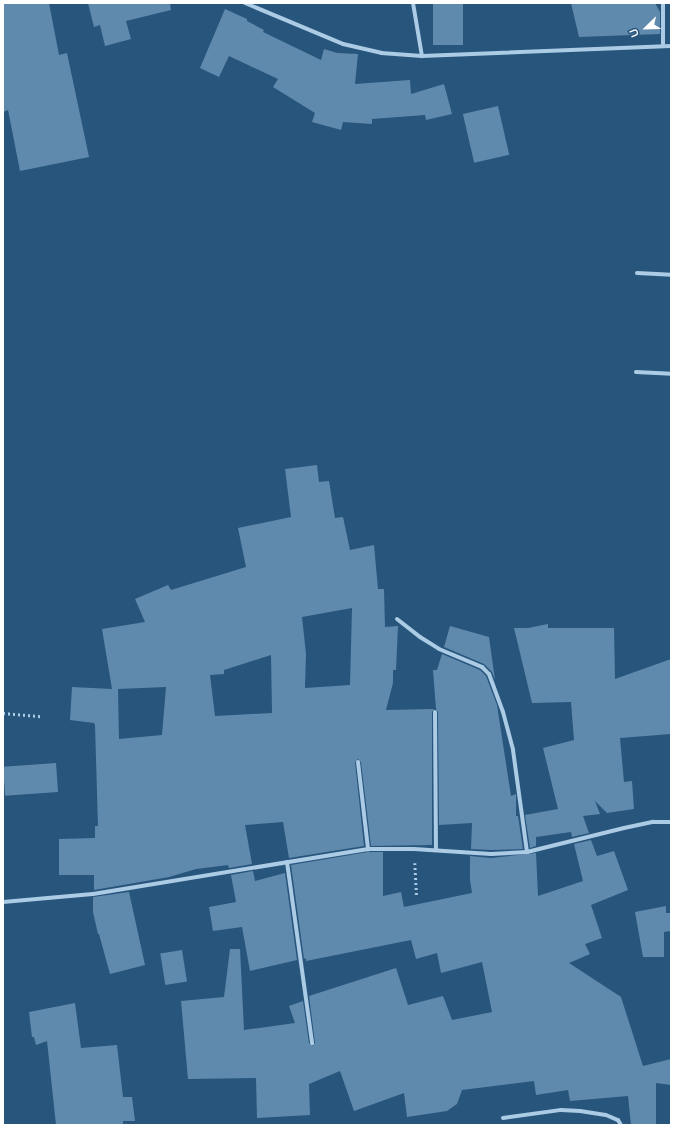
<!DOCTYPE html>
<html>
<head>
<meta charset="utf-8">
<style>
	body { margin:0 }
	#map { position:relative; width:674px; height:1128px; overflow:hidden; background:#27557c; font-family:"Nunito Sans",sans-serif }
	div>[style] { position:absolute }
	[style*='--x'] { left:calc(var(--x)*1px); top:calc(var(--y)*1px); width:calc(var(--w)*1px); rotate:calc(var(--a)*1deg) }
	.building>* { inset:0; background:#608aad; transform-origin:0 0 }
	.path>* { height:2.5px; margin-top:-1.25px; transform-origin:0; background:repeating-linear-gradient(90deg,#accbe4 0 2px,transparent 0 5px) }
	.street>* { height:4px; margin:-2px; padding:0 2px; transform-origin:2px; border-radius:2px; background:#accbe4 }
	span { translate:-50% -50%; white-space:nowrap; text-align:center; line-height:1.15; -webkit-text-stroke:3px #27557c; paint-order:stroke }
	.frame { position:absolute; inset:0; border:4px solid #fff; pointer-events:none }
	.north { position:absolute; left:626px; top:8px; width:40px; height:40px; -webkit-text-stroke:3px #27557c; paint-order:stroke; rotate:247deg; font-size:11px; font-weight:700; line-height:16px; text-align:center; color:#fff }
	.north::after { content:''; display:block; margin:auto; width:14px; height:18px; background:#fff; clip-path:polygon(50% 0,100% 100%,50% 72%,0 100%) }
</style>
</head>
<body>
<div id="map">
	<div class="building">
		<div style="clip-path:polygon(3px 3px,49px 3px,59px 55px,67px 53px,89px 157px,20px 171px,8px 110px,3px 112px)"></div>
		<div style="clip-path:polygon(88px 3px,170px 3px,171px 10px,126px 21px,131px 39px,105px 46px,100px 25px,94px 27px)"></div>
		<div style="left:433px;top:3px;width:30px;height:42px"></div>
		<div style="clip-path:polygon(571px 3px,655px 3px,660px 12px,660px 34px,579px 37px)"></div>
		<div style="clip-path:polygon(225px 9px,247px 19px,247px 21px,264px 30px,263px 32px,321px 60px,324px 49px,337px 53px,358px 54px,355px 84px,410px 80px,411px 94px,444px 84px,452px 114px,426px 120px,425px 115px,372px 119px,372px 124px,343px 122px,341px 130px,312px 122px,315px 113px,273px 87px,278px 79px,229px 56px,219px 77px,200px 68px)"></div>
		<div style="left:498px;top:106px;width:50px;height:36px;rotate:77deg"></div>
		<div style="clip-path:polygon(evenodd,317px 465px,319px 482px,329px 481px,335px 518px,343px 517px,350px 550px,374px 545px,378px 589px,384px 589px,385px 627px,398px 626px,396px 670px,393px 670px,393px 683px,386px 710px,434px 709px,432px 712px,432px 845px,371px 846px,361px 762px,358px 759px,355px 762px,364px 846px,289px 858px,283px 822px,245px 825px,252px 864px,229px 868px,228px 865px,196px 869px,169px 877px,94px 890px,94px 875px,59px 875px,59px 839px,95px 838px,95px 826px,98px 826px,95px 725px,94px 723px,70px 720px,72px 687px,112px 689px,102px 629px,145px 622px,135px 599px,168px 585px,171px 590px,246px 567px,238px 528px,291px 517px,285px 469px,317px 465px,352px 608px,350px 685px,305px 688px,306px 654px,302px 617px,352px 608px,317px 465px,271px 655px,272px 713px,215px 716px,210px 675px,224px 674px,224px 670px,271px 655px,317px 465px,166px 687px,162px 735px,119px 739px,118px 689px,166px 687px)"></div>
		<div style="clip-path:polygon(548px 624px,548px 628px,614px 628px,615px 679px,671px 659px,671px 734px,620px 738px,624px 782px,632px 781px,634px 809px,607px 813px,595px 801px,600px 814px,583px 816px,589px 833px,572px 837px,571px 832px,536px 837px,536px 846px,530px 848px,525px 815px,558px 809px,543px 748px,574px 740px,571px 702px,532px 703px,514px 628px,528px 628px)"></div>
		<div style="clip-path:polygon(450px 626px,489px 637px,495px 680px,492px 672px,484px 664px,444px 647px)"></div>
		<div style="clip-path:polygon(442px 654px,480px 670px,486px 676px,497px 705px,511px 796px,516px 794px,516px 816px,518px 816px,523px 849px,491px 850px,471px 849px,472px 823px,439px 825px,438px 712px,436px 709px,433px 670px,437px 670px)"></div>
		<div style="left:56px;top:763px;width:29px;height:53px;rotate:86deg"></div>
		<div style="clip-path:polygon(591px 840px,597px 856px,614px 851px,628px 890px,591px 905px,602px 938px,585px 944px,590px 954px,569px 963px,621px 997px,643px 1066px,671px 1059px,671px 1085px,656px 1083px,656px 1125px,631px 1125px,628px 1096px,570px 1101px,568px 1090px,536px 1095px,534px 1081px,462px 1090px,457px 1104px,447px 1111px,407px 1117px,404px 1093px,354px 1111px,340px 1071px,309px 1084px,310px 1115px,257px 1118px,256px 1078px,188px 1079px,181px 1001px,224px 997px,230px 949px,240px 949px,244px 1030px,295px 1023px,289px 1006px,303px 1001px,309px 1043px,313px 1046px,315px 1043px,309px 996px,396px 968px,408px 1005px,443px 996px,452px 1020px,492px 1012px,482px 962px,441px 973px,437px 953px,416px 959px,411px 940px,306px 961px,306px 958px,304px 959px,291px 865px,368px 852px,383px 852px,383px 896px,401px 892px,404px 907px,472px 893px,470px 880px,470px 856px,491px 858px,536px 853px,538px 896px,583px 881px,574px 844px)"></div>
		<div style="clip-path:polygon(253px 871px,255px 881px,285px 873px,297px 960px,250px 971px,242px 927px,213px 931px,209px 907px,236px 902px,231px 875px)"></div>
		<div style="clip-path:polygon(129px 892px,145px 965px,110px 974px,99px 934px,98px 934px,93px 912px,93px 897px)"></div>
		<div style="clip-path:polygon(666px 906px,666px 913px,671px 913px,671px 931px,664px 932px,664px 957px,643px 957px,635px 912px)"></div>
		<div style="left:182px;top:950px;width:32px;height:22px;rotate:81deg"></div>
		<div style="clip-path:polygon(75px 1003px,81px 1048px,117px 1045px,123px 1097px,132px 1097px,135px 1121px,123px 1121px,123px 1125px,56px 1125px,47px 1041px,36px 1045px,34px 1037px,32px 1037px,29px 1012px)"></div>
	</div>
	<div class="path">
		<div style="--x:3;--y:713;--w:38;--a:5"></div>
		<div style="--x:415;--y:863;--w:34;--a:87"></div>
	</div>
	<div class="street">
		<div style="--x:245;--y:3;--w:106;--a:22.7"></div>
		<div style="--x:343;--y:44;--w:39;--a:13"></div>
		<div style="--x:381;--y:53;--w:41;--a:4.2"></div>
		<div style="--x:422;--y:56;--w:249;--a:-2.3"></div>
		<div style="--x:413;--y:3;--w:54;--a:80.4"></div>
		<div style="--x:663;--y:3;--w:43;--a:90"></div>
		<div style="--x:637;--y:273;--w:34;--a:3"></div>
		<div style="--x:636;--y:372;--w:35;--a:3"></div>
		<div style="--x:397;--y:619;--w:29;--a:38"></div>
		<div style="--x:420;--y:637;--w:22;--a:32"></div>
		<div style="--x:439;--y:649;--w:47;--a:22.7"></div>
		<div style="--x:482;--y:667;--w:10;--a:45"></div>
		<div style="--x:489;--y:674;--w:40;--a:69.8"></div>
		<div style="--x:503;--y:712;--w:39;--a:75"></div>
		<div style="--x:513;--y:750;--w:103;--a:82.2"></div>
		<div style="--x:435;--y:712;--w:138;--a:89.6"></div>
		<div style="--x:358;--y:762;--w:88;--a:83.4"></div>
		<div style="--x:287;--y:862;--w:183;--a:82.1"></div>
		<div style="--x:3;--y:902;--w:90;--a:-5.1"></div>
		<div style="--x:93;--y:894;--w:279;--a:-9.3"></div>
		<div style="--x:368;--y:849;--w:46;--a:0"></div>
		<div style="--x:414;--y:849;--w:77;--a:3.7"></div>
		<div style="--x:491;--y:854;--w:36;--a:-3"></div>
		<div style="--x:527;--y:852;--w:100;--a:-13.9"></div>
		<div style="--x:624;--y:828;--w:30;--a:-12"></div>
		<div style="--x:653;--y:822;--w:18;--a:0"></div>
		<div style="--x:503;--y:1118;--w:59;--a:-7.9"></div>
		<div style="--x:561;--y:1110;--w:19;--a:3"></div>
		<div style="--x:580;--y:1111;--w:26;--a:9"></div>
		<div style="--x:606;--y:1115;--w:13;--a:23"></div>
		<div style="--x:618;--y:1120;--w:6;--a:59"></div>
	</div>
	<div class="frame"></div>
	<div class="north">U</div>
</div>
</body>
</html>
